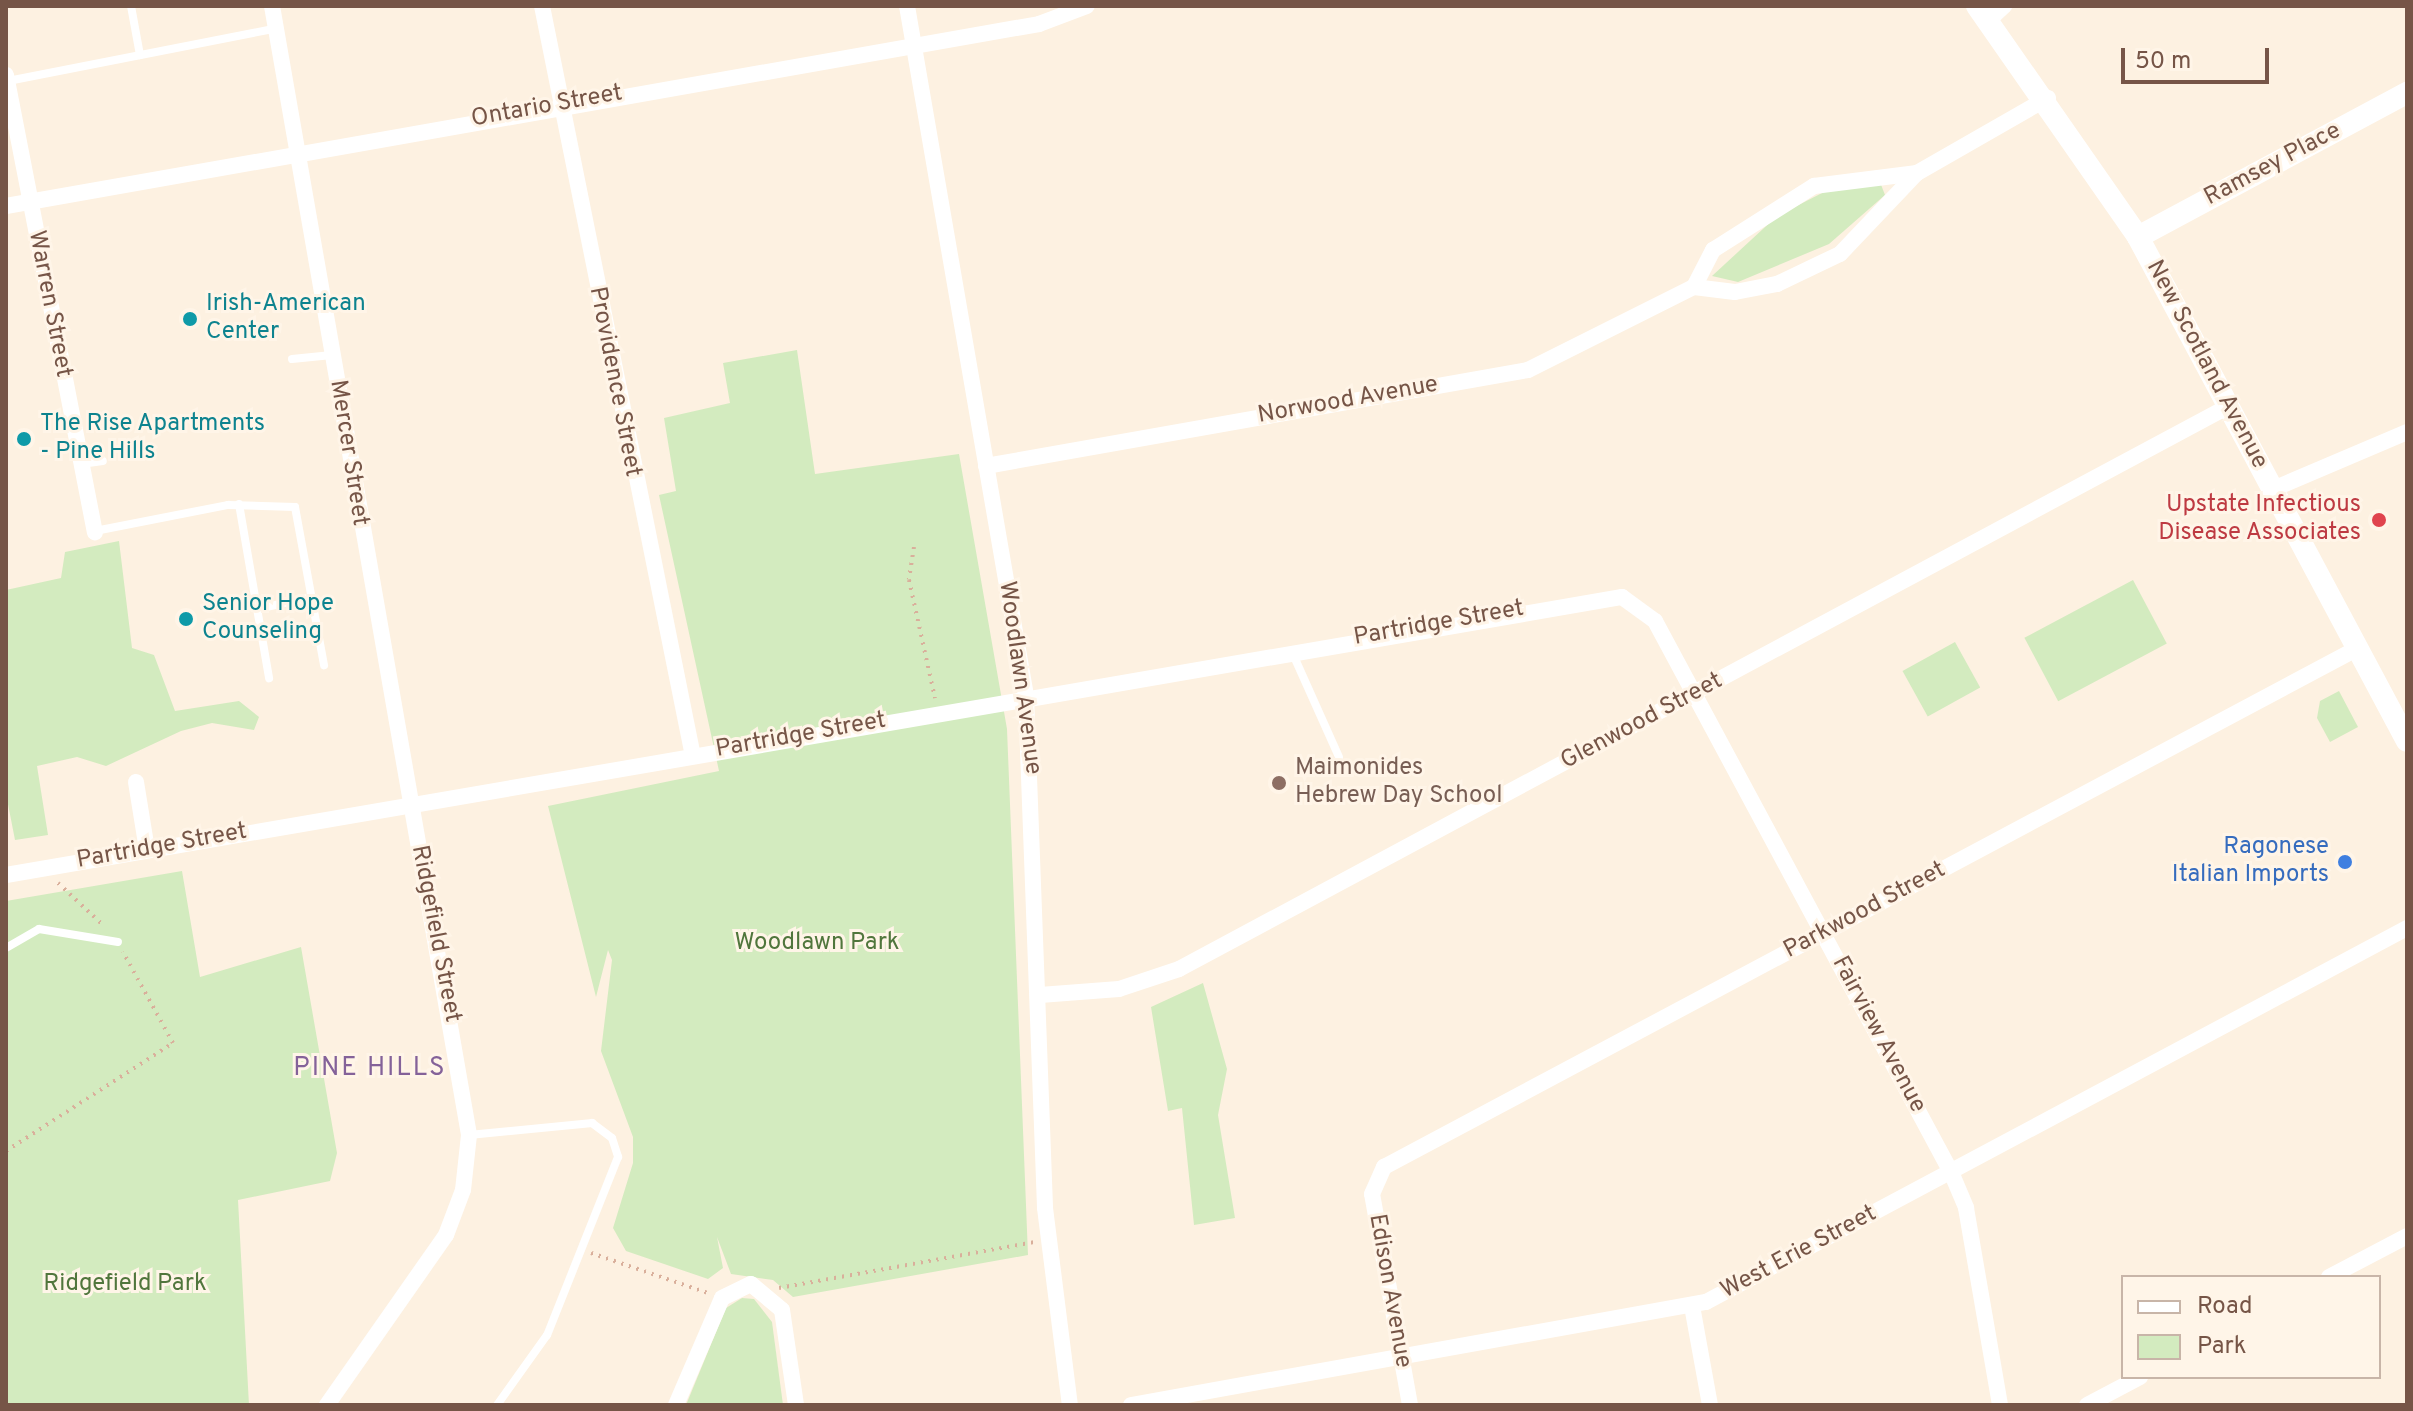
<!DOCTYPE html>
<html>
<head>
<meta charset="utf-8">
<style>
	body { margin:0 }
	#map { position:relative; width:2413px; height:1411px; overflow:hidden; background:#fdf1e1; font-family:Overpass,sans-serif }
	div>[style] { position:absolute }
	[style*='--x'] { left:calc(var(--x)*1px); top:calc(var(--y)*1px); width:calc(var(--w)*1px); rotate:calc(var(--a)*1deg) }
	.green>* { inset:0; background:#d3ebbf; transform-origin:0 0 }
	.path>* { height:4px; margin-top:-2px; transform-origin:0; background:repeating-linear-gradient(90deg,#d9af9b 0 2px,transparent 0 8px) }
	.lane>* { height:8px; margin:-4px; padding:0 4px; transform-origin:4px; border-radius:4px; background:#fff }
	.street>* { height:16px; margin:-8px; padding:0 8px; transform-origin:8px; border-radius:8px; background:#fff }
	.secondary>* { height:22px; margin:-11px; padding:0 11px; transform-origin:11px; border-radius:11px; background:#fff }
	.dots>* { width:22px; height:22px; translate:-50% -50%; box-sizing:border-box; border:4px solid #fff5e8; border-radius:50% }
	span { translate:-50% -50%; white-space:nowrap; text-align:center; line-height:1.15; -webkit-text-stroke:6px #fff5e8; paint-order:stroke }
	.street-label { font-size:24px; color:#765547 }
	.culture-label { font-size:24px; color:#0d838f }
	.left { translate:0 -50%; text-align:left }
	.health-label { font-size:24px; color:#be3a42 }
	.right { translate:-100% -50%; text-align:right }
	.education-label { font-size:24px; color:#785e54 }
	.shop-label { font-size:24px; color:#366cbe }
	.park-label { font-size:24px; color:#50763c }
	.neighbourhood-label { font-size:26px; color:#846299; letter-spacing:2px }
	.frame { position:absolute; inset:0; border:8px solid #765547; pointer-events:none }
	.legend { position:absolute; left:2121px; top:1275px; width:260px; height:104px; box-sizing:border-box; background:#fff5e8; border:2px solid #c8b5a8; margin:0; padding:10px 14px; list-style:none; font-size:24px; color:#765547 }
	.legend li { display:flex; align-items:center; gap:16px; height:40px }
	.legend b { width:40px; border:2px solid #c8b5a8 }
	.scale { position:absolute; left:2121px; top:48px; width:148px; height:36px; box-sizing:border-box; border:4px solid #765547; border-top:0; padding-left:10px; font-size:24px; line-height:28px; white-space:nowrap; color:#765547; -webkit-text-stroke:6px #fff5e8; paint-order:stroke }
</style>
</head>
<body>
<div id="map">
	<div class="green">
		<div style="clip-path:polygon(1880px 182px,1885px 195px,1829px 244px,1738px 282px,1712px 276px,1777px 216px,1824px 192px)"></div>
		<div style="clip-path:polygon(797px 350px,815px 474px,959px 454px,1007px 729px,1028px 1255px,793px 1297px,773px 1280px,731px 1274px,717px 1237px,723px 1268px,708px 1279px,626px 1251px,613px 1228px,633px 1163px,633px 1137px,601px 1051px,612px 960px,608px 950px,596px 997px,548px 806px,719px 771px,659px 495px,676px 491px,664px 418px,730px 403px,723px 363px)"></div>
		<div style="clip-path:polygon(119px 541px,132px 648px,154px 655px,175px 711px,239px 701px,259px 717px,254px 730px,212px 723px,181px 731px,106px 766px,77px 757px,37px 766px,48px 835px,15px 840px,6px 794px,6px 590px,61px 578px,65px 552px)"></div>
		<div style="left:2133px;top:580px;width:72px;height:123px;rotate:62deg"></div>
		<div style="left:1955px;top:642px;width:52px;height:60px;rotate:61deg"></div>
		<div style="clip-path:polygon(2339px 691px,2358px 727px,2330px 742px,2317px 718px,2320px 701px)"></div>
		<div style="clip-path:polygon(182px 871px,200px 977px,301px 947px,337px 1153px,330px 1181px,238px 1200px,249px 1405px,6px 1405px,6px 901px)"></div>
		<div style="clip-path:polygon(1203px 983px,1227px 1069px,1218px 1115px,1235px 1218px,1194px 1225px,1182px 1108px,1168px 1111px,1151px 1007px)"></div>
		<div style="clip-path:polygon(742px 1298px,754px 1299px,772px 1322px,783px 1405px,686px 1405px,726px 1308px)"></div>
	</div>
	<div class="path">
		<div style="--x:914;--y:547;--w:33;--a:99"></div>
		<div style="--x:909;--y:580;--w:121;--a:77.6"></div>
		<div style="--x:58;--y:883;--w:63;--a:43.1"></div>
		<div style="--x:6;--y:1151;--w:199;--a:-32.9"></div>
		<div style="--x:173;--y:1043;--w:104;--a:-118.8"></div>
		<div style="--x:591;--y:1253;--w:124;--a:18.9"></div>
		<div style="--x:779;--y:1288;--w:259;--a:-10.2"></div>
	</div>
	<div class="lane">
		<div style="--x:131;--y:6;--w:50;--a:79.6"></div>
		<div style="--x:8;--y:81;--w:274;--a:-11.1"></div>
		<div style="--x:292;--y:359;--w:40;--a:-5.7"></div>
		<div style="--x:81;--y:464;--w:22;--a:-8"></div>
		<div style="--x:239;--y:504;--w:177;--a:80.2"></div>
		<div style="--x:95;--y:531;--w:136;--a:-11.1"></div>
		<div style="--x:228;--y:505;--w:67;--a:1.7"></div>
		<div style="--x:295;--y:507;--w:161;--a:79.6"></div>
		<div style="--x:257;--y:609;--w:56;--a:-12.3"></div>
		<div style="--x:1292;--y:652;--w:115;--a:65.9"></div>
		<div style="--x:6;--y:948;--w:38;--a:-30"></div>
		<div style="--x:39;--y:929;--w:80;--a:9.3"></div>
		<div style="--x:469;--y:1135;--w:124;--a:-5.6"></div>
		<div style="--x:592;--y:1123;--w:25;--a:37"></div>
		<div style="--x:612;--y:1138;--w:20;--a:72"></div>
		<div style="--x:618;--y:1157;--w:192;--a:111.7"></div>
		<div style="--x:547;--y:1335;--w:86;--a:125.5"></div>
	</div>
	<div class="street">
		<div style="--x:272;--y:6;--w:1146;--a:80.1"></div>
		<div style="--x:469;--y:1135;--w:55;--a:96.2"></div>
		<div style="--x:463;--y:1190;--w:48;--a:110.7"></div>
		<div style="--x:446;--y:1235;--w:208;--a:125"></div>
		<div style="--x:542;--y:6;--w:765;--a:78.62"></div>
		<div style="--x:907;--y:6;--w:700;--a:80.21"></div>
		<div style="--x:1026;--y:696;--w:512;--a:87.87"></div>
		<div style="--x:1045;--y:1208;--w:199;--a:82.8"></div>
		<div style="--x:1989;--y:20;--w:21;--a:-43"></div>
		<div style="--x:6;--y:75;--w:466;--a:79"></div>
		<div style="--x:6;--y:206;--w:1049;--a:-9.99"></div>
		<div style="--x:1039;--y:24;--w:51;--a:-20.6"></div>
		<div style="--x:1694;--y:287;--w:42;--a:-62.8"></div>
		<div style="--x:1713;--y:250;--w:120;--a:-32.4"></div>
		<div style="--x:1814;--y:186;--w:104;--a:-7.2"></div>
		<div style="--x:986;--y:466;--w:550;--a:-10.04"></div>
		<div style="--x:1528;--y:370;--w:186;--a:-26.6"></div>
		<div style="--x:1694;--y:287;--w:41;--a:7"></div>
		<div style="--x:1735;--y:292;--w:43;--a:-10.8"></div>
		<div style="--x:1777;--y:284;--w:70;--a:-25.5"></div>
		<div style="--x:1840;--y:254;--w:112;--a:-46.5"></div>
		<div style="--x:1917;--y:173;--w:151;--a:-29.8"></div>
		<div style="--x:2273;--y:489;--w:146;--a:-23"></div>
		<div style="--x:136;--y:782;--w:69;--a:80.8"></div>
		<div style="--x:6;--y:875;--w:1640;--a:-9.76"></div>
		<div style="--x:1622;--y:597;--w:41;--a:36"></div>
		<div style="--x:1655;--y:621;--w:625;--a:61.76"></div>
		<div style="--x:1951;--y:1172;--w:39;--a:67"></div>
		<div style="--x:1966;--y:1208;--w:200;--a:80.2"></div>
		<div style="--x:1040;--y:995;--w:79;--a:-4.3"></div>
		<div style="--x:1119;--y:989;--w:63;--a:-18.4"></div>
		<div style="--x:1179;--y:969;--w:1191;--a:-28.2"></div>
		<div style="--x:2329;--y:1277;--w:88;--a:-27.7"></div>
		<div style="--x:1692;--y:1306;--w:101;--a:79.7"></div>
		<div style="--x:676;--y:1405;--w:116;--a:-66.7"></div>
		<div style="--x:722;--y:1298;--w:32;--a:-26"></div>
		<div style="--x:751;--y:1284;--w:40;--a:40"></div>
		<div style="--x:782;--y:1310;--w:96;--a:81.6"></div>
		<div style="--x:1131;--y:1405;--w:584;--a:-10.16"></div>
		<div style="--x:1706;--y:1302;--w:795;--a:-28.08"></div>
		<div style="--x:1410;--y:1405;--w:214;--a:-100.2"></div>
		<div style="--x:1372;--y:1194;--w:30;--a:-66"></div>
		<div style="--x:1384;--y:1167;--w:1104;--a:-28.05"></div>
		<div style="--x:2087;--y:1405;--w:60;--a:-27.8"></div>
	</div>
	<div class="secondary">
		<div style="--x:1977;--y:6;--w:282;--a:55.1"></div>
		<div style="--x:2138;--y:237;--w:571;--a:61.91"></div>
		<div style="--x:2138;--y:237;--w:305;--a:-28.2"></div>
	</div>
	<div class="dots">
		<div style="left:190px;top:319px;background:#0f9aa8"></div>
		<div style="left:24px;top:439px;background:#0f9aa8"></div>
		<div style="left:2379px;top:520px;background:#e0444e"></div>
		<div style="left:186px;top:619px;background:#0f9aa8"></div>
		<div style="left:1279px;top:783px;background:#8d6e63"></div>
		<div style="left:2345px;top:862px;background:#3f7fe0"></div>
	</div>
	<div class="street-label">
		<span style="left:547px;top:107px;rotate:-10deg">Ontario Street</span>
		<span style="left:2273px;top:165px;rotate:-28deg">Ramsey Place</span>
		<span style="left:49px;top:304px;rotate:79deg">Warren Street</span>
		<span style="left:2206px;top:365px;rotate:62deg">New Scotland Avenue</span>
		<span style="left:614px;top:382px;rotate:79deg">Providence Street</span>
		<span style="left:1348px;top:401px;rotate:-10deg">Norwood Avenue</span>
		<span style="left:348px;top:453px;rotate:81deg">Mercer Street</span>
		<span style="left:1439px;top:624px;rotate:-10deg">Partridge Street</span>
		<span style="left:1019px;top:678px;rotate:82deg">Woodlawn Avenue</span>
		<span style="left:1642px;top:722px;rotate:-28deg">Glenwood Street</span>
		<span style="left:801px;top:736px;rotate:-10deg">Partridge Street</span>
		<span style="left:162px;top:847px;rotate:-10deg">Partridge Street</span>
		<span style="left:1865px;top:911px;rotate:-28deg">Parkwood Street</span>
		<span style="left:435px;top:934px;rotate:79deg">Ridgefield Street</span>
		<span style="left:1878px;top:1035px;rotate:62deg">Fairview Avenue</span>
		<span style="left:1799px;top:1253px;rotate:-28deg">West Erie Street</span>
		<span style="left:1389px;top:1291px;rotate:80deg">Edison Avenue</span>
	</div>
	<div class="culture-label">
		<span class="left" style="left:206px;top:319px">Irish-American<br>Center</span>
		<span class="left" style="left:40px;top:439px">The Rise Apartments<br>- Pine Hills</span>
		<span class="left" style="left:202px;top:619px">Senior Hope<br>Counseling</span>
	</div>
	<div class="health-label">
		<span class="right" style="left:2361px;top:520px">Upstate Infectious<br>Disease Associates</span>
	</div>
	<div class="education-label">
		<span class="left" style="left:1295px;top:783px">Maimonides<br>Hebrew Day School</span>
	</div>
	<div class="shop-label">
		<span class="right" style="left:2329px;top:862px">Ragonese<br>Italian Imports</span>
	</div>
	<div class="park-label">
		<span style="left:817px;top:944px">Woodlawn Park</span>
		<span style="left:125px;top:1285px">Ridgefield Park</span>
	</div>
	<div class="neighbourhood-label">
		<span style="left:370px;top:1069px">PINE HILLS</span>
	</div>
	<div class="frame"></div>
	<ul class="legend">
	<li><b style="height:10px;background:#fff"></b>Road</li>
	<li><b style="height:22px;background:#d3ebbf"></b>Park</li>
	</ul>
	<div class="scale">50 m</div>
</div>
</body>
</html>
